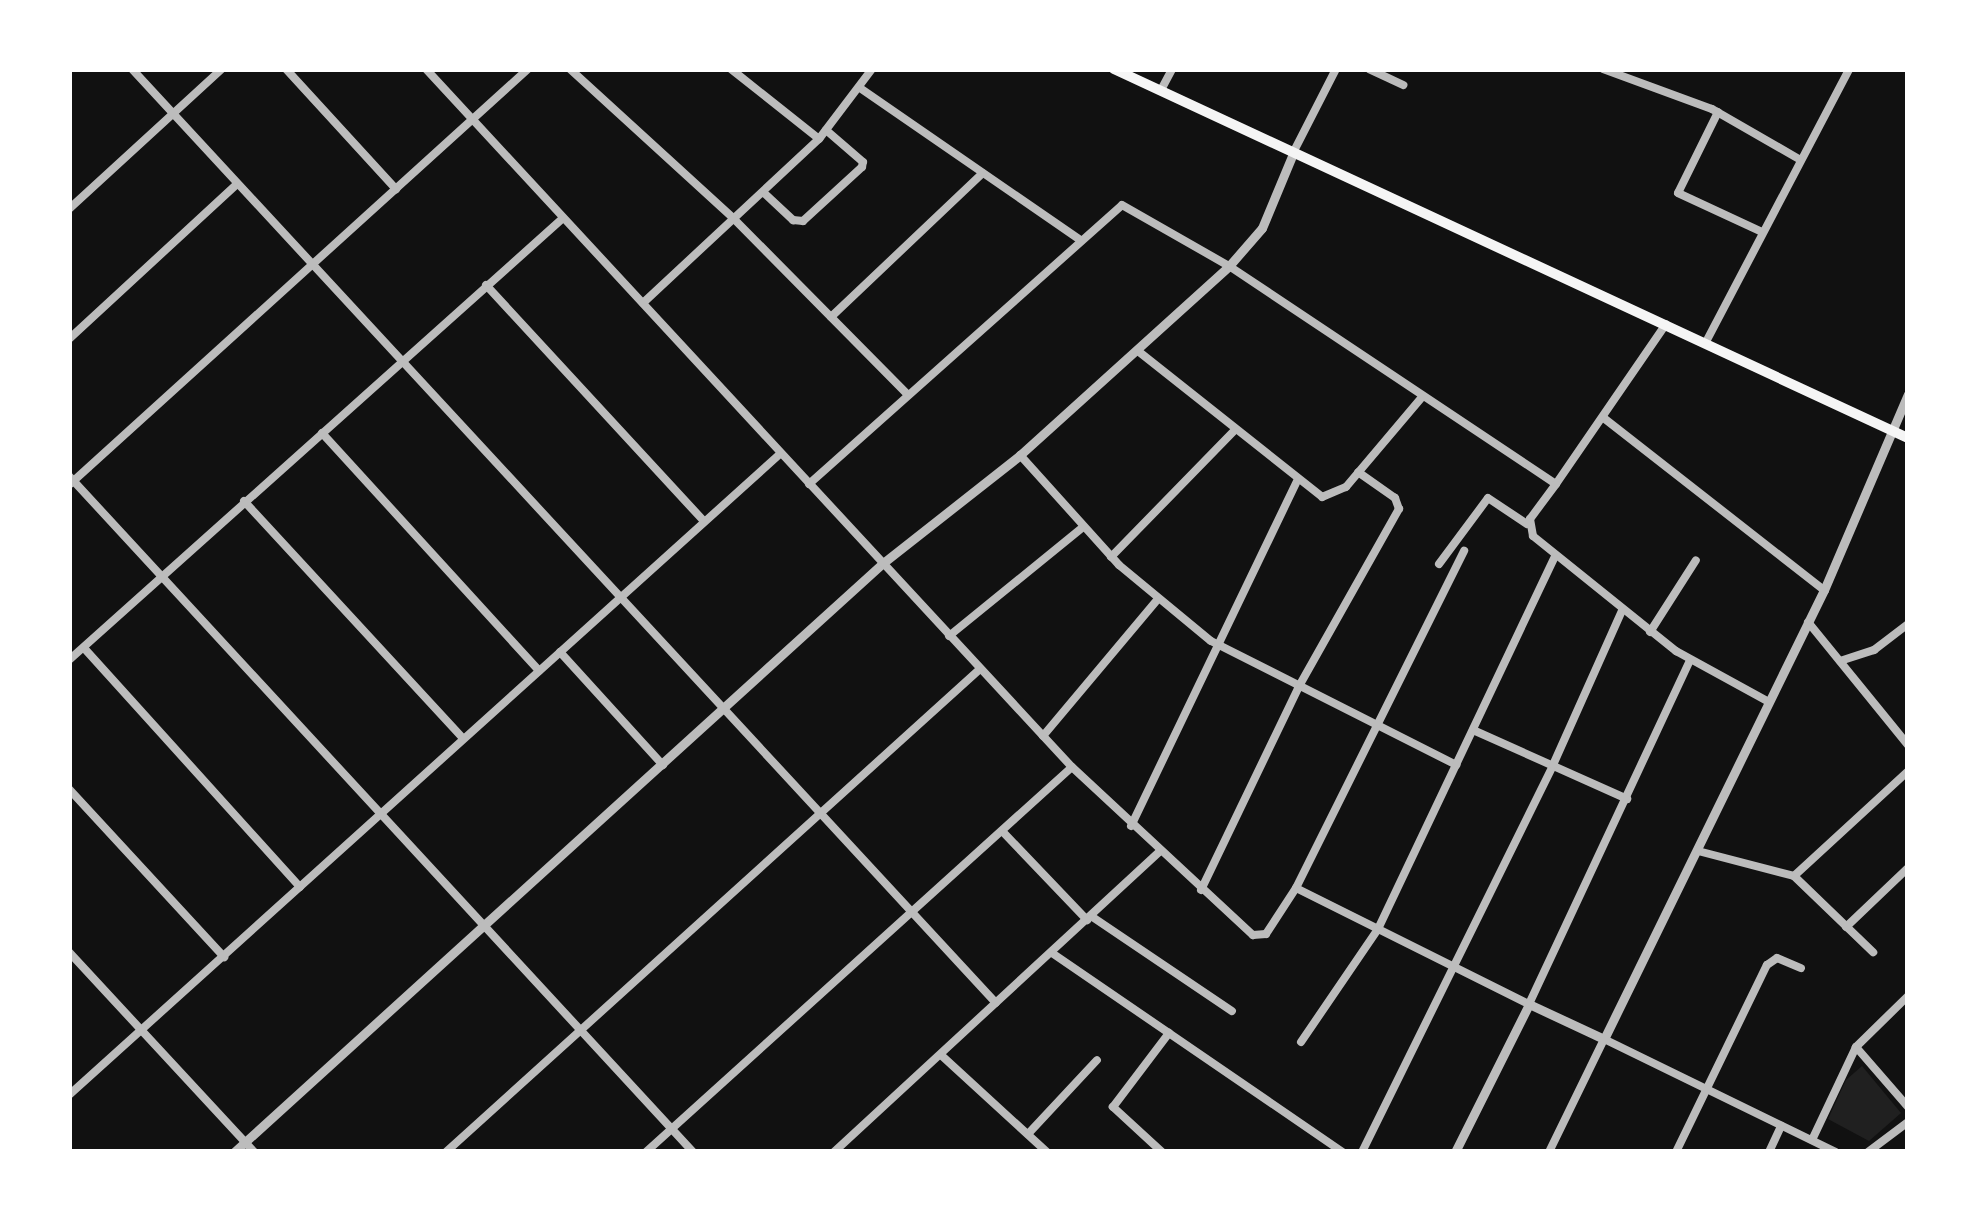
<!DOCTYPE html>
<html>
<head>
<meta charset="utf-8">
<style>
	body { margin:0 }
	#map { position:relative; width:1977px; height:1221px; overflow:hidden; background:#111; font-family:Helvetica,sans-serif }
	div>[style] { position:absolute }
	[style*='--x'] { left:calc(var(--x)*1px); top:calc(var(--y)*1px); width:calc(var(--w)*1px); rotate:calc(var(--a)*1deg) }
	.green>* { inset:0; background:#202020 }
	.minor>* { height:8px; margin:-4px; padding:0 4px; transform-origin:4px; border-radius:4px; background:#bcbcbc }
	.tertiary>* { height:9px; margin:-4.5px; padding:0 4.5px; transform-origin:4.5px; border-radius:4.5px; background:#bcbcbc }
	.secondary>* { height:10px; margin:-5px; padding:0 5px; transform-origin:5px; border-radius:5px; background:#f5f5f5 }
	span { translate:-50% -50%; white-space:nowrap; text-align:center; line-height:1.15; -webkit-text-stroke:9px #fff; paint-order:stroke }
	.frame { position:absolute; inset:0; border:72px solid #fff; pointer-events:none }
</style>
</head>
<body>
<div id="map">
	<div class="green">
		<div style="clip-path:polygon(1862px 1066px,1901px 1113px,1869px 1141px,1828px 1119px,1846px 1080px)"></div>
	</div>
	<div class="minor">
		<div style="--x:132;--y:69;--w:1272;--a:47.23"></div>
		<div style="--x:286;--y:69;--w:163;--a:47.5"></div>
		<div style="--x:426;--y:69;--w:951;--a:47.22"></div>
		<div style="--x:1072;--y:767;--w:247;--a:42.9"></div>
		<div style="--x:1253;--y:935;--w:13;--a:-4"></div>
		<div style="--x:1266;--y:934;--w:55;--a:-56.9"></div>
		<div style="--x:1296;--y:888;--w:377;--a:-63.5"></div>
		<div style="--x:570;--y:69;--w:222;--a:42.4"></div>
		<div style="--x:734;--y:219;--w:247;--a:45.3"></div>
		<div style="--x:731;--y:69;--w:112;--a:38.5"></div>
		<div style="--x:1369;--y:69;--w:38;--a:25"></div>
		<div style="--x:1603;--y:69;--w:116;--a:20.2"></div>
		<div style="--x:1712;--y:109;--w:100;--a:29.9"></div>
		<div style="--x:860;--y:88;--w:267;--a:34.6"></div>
		<div style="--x:1161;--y:90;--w:24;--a:-62"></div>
		<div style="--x:1718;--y:112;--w:90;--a:116.3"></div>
		<div style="--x:1678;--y:193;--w:93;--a:24.9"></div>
		<div style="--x:1294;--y:151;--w:92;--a:-62.9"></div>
		<div style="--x:764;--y:193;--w:40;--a:43"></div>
		<div style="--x:793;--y:220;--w:10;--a:6"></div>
		<div style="--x:803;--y:221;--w:80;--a:-42.5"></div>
		<div style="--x:862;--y:167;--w:5;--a:-79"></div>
		<div style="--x:863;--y:162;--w:49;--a:-139.1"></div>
		<div style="--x:69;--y:209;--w:207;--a:-42.5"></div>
		<div style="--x:486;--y:285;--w:321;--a:47.3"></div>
		<div style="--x:643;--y:303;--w:241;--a:-43"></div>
		<div style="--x:819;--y:139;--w:88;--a:-52.9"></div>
		<div style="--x:831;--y:317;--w:209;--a:-43.5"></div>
		<div style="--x:69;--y:339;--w:229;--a:-42.7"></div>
		<div style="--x:1707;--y:340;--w:306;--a:-62.3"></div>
		<div style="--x:1138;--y:351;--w:235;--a:38.4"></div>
		<div style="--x:1322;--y:497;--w:26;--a:-23"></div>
		<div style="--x:1346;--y:487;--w:119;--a:-49.8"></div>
		<div style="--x:1605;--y:419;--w:278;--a:38"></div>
		<div style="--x:322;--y:433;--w:322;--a:47.6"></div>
		<div style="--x:1020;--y:455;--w:148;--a:48"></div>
		<div style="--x:1119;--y:565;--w:119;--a:39.6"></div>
		<div style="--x:1211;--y:641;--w:275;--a:26.8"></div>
		<div style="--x:69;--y:476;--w:920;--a:47.29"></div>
		<div style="--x:809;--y:484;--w:419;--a:-41.7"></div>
		<div style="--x:1122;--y:205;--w:123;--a:29.7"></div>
		<div style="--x:1229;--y:266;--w:393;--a:33.7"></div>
		<div style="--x:1556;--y:484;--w:194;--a:-55.5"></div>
		<div style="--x:1556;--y:484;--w:44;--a:126.6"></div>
		<div style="--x:1530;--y:519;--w:17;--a:80"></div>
		<div style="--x:1533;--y:536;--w:184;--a:38.8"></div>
		<div style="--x:1676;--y:651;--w:106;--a:28.7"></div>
		<div style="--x:69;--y:485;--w:619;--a:-42.19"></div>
		<div style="--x:244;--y:501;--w:323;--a:47.3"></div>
		<div style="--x:1111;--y:557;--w:177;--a:-45.7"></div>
		<div style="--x:1439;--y:564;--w:82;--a:-53.4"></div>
		<div style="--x:1488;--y:498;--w:47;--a:33.7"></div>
		<div style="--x:1808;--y:622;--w:159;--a:50.9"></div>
		<div style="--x:1650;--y:632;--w:85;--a:-57.4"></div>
		<div style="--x:949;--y:636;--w:173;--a:-39.1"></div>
		<div style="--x:84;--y:648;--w:322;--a:47.9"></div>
		<div style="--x:560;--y:652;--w:153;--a:47.7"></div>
		<div style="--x:69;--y:660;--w:661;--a:-41.81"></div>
		<div style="--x:1840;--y:661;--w:36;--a:-18"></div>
		<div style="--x:1874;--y:650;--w:43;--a:-37.4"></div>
		<div style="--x:1473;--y:730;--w:169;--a:24.1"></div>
		<div style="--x:1043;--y:736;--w:177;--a:-50"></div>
		<div style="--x:69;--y:789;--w:229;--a:47.3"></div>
		<div style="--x:1131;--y:826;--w:383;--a:-64.3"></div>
		<div style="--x:1003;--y:832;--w:122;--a:46.3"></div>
		<div style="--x:1698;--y:851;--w:99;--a:14.6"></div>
		<div style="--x:1794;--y:876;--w:110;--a:43.9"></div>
		<div style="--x:1794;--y:876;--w:155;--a:-42.6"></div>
		<div style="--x:1296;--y:888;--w:260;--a:26.5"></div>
		<div style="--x:1529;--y:1004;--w:380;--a:-64.9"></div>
		<div style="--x:1201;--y:890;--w:224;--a:-64.3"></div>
		<div style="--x:1298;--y:688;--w:206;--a:-60.6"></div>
		<div style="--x:1399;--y:509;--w:12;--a:-110"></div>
		<div style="--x:1395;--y:498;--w:45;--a:-144.9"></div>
		<div style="--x:1091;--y:916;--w:170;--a:34"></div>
		<div style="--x:1846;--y:927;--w:86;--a:-43.6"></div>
		<div style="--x:69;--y:952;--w:272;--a:47.2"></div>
		<div style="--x:1052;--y:953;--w:353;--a:34.4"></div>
		<div style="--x:1908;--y:996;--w:73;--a:135.6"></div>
		<div style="--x:1856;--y:1047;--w:79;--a:49.1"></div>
		<div style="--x:1301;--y:1042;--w:137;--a:-55.7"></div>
		<div style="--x:1378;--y:929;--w:413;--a:-64.6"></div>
		<div style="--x:941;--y:1055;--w:144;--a:42.5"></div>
		<div style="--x:69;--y:1095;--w:957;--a:-42.04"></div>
		<div style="--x:1028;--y:1134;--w:101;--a:-47"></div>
		<div style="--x:1812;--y:1140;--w:103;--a:-64.7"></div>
		<div style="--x:446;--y:1152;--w:720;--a:-42.13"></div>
		<div style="--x:646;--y:1152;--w:574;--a:-42.11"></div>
		<div style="--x:834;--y:1152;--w:442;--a:-42.7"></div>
		<div style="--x:1162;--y:1152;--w:67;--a:-137.4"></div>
		<div style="--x:1113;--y:1107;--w:93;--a:-52.9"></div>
		<div style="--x:1362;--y:1152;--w:432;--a:-63.7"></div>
		<div style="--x:1553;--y:765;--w:169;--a:-65.9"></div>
		<div style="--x:1549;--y:1152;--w:126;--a:-64"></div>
		<div style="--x:1604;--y:1039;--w:258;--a:26"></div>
		<div style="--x:1676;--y:1152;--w:208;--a:-64.1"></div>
		<div style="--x:1767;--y:965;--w:12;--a:-35"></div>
		<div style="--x:1777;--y:958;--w:26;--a:23"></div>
		<div style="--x:1769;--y:1152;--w:29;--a:-65"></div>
		<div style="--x:1868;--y:1152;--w:50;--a:-36.9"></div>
	</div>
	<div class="tertiary">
		<div style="--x:234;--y:1152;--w:876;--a:-42.23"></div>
		<div style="--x:883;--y:563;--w:174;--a:-38.2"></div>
		<div style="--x:1020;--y:455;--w:282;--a:-42.1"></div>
		<div style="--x:1229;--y:266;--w:50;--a:-49"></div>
		<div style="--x:1262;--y:228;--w:83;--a:-67.4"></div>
		<div style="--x:1455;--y:1152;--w:165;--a:-63.4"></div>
		<div style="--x:1529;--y:1004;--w:83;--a:25"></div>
		<div style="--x:1604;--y:1039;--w:500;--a:-63.9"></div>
		<div style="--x:1824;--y:590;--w:213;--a:-66.8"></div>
	</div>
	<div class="secondary">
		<div style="--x:1114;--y:69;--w:876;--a:24.93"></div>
	</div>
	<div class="frame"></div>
</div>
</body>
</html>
